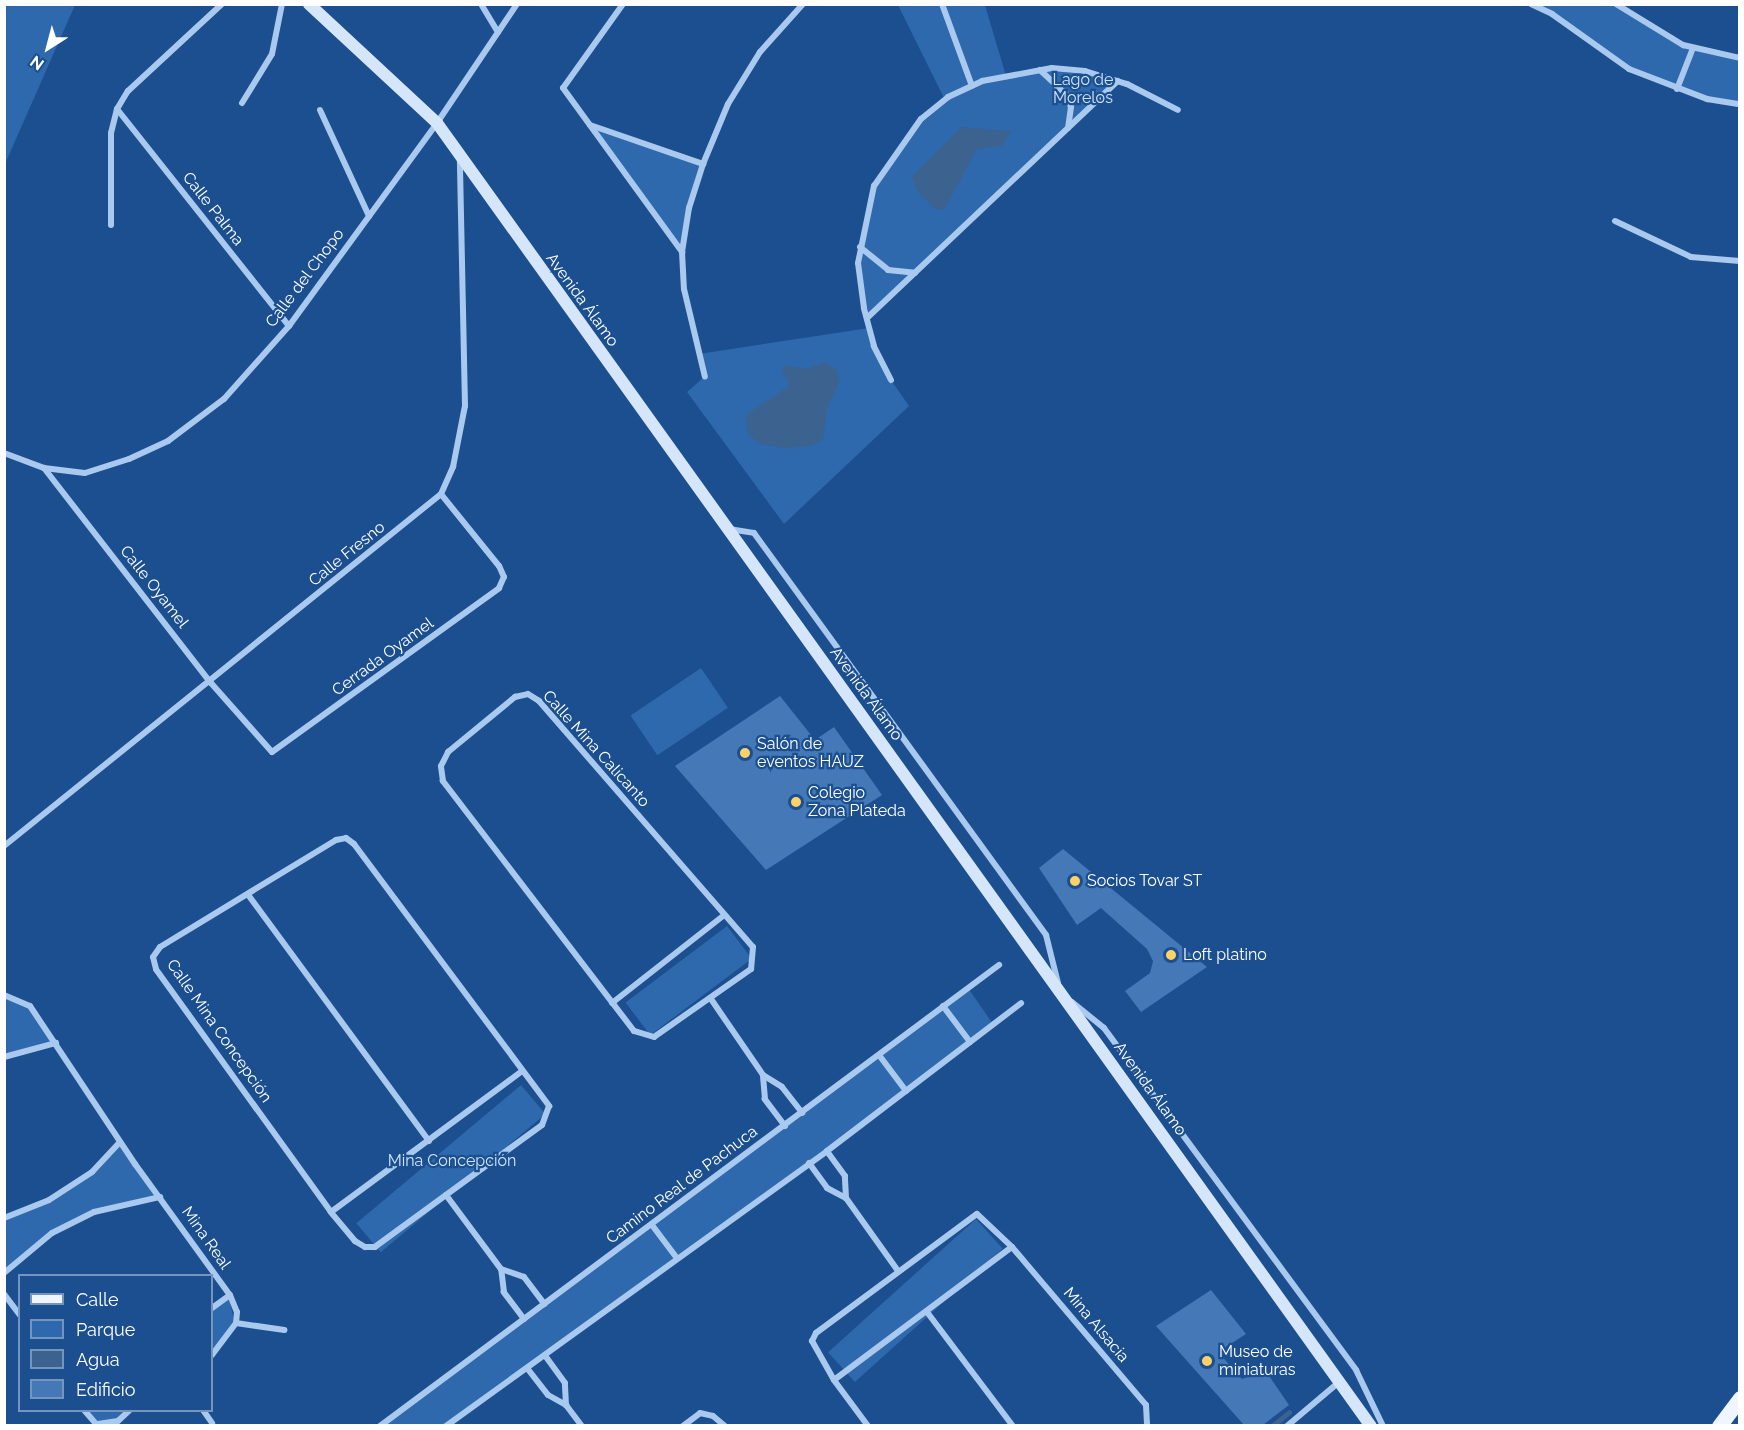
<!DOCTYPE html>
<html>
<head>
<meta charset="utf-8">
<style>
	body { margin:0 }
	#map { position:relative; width:1744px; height:1430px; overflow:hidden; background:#1b4f8f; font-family:Raleway,sans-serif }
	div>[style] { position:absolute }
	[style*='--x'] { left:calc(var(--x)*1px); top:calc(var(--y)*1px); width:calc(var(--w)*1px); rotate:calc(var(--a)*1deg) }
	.green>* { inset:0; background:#2e69ad; transform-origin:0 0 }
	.water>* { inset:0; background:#3c6290 }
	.stream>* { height:5px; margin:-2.5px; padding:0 2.5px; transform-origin:2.5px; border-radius:2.5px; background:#3c6290 }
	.building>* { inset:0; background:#4478b7 }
	.street>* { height:6px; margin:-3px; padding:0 3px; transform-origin:3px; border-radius:3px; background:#a9c9ee }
	.secondary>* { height:12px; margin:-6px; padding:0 6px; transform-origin:6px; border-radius:6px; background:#d6e6fa }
	.primary>* { height:15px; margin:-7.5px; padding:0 7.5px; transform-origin:7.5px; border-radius:7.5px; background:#f0f6ff }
	.dots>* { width:16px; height:16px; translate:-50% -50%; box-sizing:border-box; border:3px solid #1b4f8f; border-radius:50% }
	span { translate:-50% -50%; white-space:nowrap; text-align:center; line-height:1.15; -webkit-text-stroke:4.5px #1b4f8f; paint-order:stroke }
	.park-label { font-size:16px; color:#cfe3fa }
	.street-label { font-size:16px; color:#fff }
	.poi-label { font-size:16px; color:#fff }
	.left { translate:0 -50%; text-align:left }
	.frame { position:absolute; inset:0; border:6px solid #fff; pointer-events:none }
	.legend { position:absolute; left:18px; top:1274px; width:195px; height:138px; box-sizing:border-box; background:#1b4f8f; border:2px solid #7695bc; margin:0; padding:8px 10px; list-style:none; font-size:18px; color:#fff }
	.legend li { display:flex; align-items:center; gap:12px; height:30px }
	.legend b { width:30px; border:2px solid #7695bc }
	.north { position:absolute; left:18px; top:18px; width:60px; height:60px; -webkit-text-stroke:4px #1b4f8f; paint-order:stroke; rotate:216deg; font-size:16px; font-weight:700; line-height:24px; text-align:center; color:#fff }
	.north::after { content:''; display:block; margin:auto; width:21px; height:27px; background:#fff; clip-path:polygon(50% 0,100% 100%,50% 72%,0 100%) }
</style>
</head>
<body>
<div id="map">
	<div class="green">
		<div style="clip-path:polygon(5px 4px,75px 5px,5px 164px,4px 5px)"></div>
		<div style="clip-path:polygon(898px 5px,985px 5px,1006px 76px,1052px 68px,1085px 71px,1118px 81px,867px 318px,858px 263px,874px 186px,921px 119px,945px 100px)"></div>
		<div style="clip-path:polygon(1531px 5px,1616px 5px,1683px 45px,1739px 58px,1739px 104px,1707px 99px,1629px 69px,1552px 14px)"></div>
		<div style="clip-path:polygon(590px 125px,703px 164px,689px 208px,682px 252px)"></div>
		<div style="clip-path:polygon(869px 328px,891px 380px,909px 406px,784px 524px,687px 392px,704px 377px,699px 354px)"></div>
		<div style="left:701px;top:668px;width:48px;height:85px;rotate:56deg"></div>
		<div style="left:727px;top:926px;width:41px;height:127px;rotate:53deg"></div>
		<div style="clip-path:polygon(968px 988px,993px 1024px,827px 1151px,446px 1425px,380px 1426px)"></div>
		<div style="clip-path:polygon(5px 995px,30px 1006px,56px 1043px,5px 1057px)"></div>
		<div style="left:521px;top:1085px;width:38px;height:215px;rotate:50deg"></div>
		<div style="clip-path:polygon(120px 1142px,160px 1197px,94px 1212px,52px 1233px,5px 1273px,5px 1218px,49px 1200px,92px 1172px)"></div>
		<div style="left:976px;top:1219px;width:40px;height:199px;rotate:48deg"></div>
		<div style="clip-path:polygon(229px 1298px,234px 1320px,212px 1352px,212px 1310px)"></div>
		<div style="clip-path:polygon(84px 1411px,127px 1411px,117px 1419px,98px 1424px)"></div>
	</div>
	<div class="water">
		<div style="clip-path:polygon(961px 127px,1012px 131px,1001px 146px,977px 149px,944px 210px,935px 209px,917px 191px,912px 176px)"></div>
		<div style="clip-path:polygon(826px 362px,837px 370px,840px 381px,827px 408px,823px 439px,812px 446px,785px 448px,761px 444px,749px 435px,745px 420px,749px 413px,788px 387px,788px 379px,782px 374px,785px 365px,806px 369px)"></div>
	</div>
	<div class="stream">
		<div style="--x:1272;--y:1426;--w:22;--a:-39"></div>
	</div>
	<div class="building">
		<div style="clip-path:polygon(780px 696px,815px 740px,834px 727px,882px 795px,766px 870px,675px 766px)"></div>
		<div style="clip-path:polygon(1063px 849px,1118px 894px,1207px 967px,1141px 1012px,1125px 991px,1150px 973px,1153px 961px,1147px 949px,1101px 908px,1077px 925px,1039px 868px)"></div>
		<div style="clip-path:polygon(1211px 1290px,1246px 1334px,1218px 1352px,1242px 1379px,1265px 1370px,1289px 1405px,1263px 1425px,1244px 1425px,1156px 1326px)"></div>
	</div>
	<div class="street">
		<div style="--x:481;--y:4;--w:33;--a:59"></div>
		<div style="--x:623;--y:4;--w:103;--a:125.5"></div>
		<div style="--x:563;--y:88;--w:203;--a:54"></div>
		<div style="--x:682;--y:252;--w:45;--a:-81"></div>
		<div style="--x:689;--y:208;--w:46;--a:-72.3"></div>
		<div style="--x:703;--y:164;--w:65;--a:-67.4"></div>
		<div style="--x:728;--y:104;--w:61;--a:-58.4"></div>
		<div style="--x:760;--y:52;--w:64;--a:-48.1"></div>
		<div style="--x:942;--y:4;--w:87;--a:69.9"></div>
		<div style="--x:1531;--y:4;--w:23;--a:25"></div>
		<div style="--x:1552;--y:14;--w:95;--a:35.5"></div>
		<div style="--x:1629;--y:69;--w:84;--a:21"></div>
		<div style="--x:1707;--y:99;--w:33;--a:9"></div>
		<div style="--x:1616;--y:4;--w:79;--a:31.5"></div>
		<div style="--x:1683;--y:45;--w:58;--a:12.8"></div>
		<div style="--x:1040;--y:70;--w:35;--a:43"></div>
		<div style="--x:1066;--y:94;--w:14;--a:69"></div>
		<div style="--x:1071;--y:107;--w:21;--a:98"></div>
		<div style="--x:1677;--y:89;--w:44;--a:-68.7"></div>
		<div style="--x:242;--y:103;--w:57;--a:-58.5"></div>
		<div style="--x:272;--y:54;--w:51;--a:-78.7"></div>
		<div style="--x:117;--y:109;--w:277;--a:51.6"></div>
		<div style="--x:320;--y:110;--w:117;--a:65.2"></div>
		<div style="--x:590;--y:125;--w:120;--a:19"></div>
		<div style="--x:1615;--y:221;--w:84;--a:25.3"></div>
		<div style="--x:1691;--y:257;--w:49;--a:4.7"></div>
		<div style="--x:111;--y:225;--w:92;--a:-90"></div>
		<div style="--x:111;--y:133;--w:25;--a:-76"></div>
		<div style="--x:117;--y:109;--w:21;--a:-59"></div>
		<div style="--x:128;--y:91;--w:128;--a:-42.8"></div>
		<div style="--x:860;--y:247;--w:36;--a:39"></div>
		<div style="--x:888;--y:270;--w:27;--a:6"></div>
		<div style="--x:682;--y:252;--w:37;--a:87"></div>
		<div style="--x:684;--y:289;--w:90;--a:76.6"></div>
		<div style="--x:867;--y:318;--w:345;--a:-43.4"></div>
		<div style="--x:891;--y:380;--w:38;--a:-117"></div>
		<div style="--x:874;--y:346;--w:39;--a:-105"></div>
		<div style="--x:864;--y:308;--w:45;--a:-97.6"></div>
		<div style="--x:858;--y:263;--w:79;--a:-78.3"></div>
		<div style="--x:874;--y:186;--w:82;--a:-55"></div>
		<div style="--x:921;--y:119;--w:35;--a:-39"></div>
		<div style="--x:948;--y:97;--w:38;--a:-25"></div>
		<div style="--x:982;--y:81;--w:71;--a:-10.5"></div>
		<div style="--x:1052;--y:68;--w:33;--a:5"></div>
		<div style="--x:1085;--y:71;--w:44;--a:17.2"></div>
		<div style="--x:1127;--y:84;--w:57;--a:27"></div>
		<div style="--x:4;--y:453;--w:43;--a:20.6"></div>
		<div style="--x:44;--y:468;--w:272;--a:52.2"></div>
		<div style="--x:211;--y:683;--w:92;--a:48.5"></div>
		<div style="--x:272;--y:752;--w:280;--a:-35.8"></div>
		<div style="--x:499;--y:588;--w:12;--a:-66"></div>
		<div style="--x:504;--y:577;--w:12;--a:-114"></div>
		<div style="--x:499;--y:566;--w:92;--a:-128.9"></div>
		<div style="--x:44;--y:468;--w:41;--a:7"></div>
		<div style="--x:85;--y:473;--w:46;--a:-17.7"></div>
		<div style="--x:129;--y:459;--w:43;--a:-24.8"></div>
		<div style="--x:168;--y:441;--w:70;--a:-36.9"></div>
		<div style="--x:224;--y:399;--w:98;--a:-48.3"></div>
		<div style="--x:289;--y:326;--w:251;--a:-53.9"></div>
		<div style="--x:437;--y:123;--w:143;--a:-56.1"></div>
		<div style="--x:729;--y:529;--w:25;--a:9"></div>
		<div style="--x:754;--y:533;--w:497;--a:54"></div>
		<div style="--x:1046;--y:935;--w:49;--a:76"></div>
		<div style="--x:528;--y:694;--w:13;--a:32"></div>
		<div style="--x:539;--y:701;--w:326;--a:49"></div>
		<div style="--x:753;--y:947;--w:22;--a:95"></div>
		<div style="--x:751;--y:969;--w:118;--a:145"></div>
		<div style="--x:654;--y:1037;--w:21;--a:-163"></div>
		<div style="--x:634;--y:1031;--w:315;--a:-127.4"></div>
		<div style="--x:443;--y:781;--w:15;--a:-98"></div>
		<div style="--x:441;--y:766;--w:16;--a:-63"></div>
		<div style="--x:448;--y:752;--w:87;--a:-39.4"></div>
		<div style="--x:515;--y:697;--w:13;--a:-13"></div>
		<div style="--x:346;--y:838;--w:10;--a:37"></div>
		<div style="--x:354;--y:844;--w:327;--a:53.3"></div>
		<div style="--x:549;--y:1106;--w:20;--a:110"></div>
		<div style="--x:542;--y:1125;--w:207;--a:143.9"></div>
		<div style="--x:375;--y:1247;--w:10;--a:180"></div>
		<div style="--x:365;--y:1247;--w:12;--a:-149"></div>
		<div style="--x:355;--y:1241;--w:38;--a:-130"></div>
		<div style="--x:331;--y:1212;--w:299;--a:-125.8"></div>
		<div style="--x:156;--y:969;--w:12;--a:-104"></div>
		<div style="--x:153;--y:957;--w:12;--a:-55"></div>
		<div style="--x:160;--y:947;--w:206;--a:-31.3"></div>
		<div style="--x:336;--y:840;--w:10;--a:-11"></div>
		<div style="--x:4;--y:846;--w:561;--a:-38.85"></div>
		<div style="--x:441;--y:494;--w:30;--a:-66"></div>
		<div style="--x:453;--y:467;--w:62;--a:-78.9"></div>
		<div style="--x:465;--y:406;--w:247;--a:-91.2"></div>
		<div style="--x:249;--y:896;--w:304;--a:53.7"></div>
		<div style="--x:4;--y:995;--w:28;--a:23"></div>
		<div style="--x:30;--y:1006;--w:190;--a:56.4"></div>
		<div style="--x:135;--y:1164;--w:162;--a:54.1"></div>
		<div style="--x:230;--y:1295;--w:18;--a:68"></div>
		<div style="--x:237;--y:1312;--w:11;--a:95"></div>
		<div style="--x:236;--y:1323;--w:40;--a:127"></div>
		<div style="--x:711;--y:999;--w:92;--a:55.6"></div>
		<div style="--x:1072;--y:1002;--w:41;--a:39.1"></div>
		<div style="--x:1104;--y:1028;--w:425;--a:53.6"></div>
		<div style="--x:1356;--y:1370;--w:62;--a:64.3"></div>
		<div style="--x:612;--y:1003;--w:141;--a:-38.1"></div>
		<div style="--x:943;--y:1006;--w:45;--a:53.1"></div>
		<div style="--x:879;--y:1055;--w:45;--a:53.1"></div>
		<div style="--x:4;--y:1057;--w:54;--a:-15.1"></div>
		<div style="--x:785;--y:1126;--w:34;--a:-127"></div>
		<div style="--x:765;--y:1099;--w:24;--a:-95"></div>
		<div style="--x:763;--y:1075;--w:22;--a:32"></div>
		<div style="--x:782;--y:1087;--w:33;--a:52"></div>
		<div style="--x:809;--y:1163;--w:31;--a:54"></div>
		<div style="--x:827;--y:1188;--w:21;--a:28"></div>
		<div style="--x:846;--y:1198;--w:22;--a:-93"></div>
		<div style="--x:845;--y:1176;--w:31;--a:-126"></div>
		<div style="--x:446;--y:1195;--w:92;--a:53.4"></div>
		<div style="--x:846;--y:1198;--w:90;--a:54.5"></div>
		<div style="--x:331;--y:1212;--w:236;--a:-36.4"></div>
		<div style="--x:4;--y:1218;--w:48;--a:-21.8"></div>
		<div style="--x:49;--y:1200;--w:51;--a:-33.1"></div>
		<div style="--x:92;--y:1172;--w:41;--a:-47"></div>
		<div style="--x:652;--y:1225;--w:40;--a:53"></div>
		<div style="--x:4;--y:1273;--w:62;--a:-39.8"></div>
		<div style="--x:52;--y:1233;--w:47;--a:-26.6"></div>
		<div style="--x:94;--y:1212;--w:68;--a:-12.8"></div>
		<div style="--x:4;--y:1294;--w:26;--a:53"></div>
		<div style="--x:212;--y:1308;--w:22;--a:-36"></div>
		<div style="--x:927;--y:1312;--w:143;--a:53"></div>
		<div style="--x:524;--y:1319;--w:34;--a:-127"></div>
		<div style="--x:504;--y:1292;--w:23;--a:-97"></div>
		<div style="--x:501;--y:1269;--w:24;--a:19"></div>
		<div style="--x:524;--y:1277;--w:34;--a:53"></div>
		<div style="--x:236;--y:1323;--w:49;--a:8.3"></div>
		<div style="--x:527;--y:1368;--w:34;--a:52"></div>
		<div style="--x:548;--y:1395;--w:21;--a:29"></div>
		<div style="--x:566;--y:1405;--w:22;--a:-93"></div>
		<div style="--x:565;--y:1383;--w:34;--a:-126"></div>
		<div style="--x:834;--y:1380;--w:222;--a:-36.8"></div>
		<div style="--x:566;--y:1405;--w:26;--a:53"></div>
		<div style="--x:84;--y:1410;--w:21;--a:49"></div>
		<div style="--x:203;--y:1410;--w:16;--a:55"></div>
		<div style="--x:98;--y:1424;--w:20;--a:-9"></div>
		<div style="--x:118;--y:1421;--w:16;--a:-43"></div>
		<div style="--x:380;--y:1426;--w:772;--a:-36.68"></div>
		<div style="--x:446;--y:1426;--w:470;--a:-35.8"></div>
		<div style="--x:827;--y:1151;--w:244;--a:-37.3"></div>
		<div style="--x:683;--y:1426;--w:21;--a:-37"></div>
		<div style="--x:700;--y:1413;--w:13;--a:13"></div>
		<div style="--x:713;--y:1416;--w:16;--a:40"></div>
		<div style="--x:868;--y:1426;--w:57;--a:-126.5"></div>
		<div style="--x:834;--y:1380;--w:45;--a:-119.4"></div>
		<div style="--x:812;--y:1341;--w:9;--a:-63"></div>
		<div style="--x:816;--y:1333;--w:200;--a:-36.5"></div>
		<div style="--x:977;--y:1214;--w:48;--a:43.3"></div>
		<div style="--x:1012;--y:1247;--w:207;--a:49.7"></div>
		<div style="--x:1146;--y:1405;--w:21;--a:87"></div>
		<div style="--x:1287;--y:1426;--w:68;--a:-40.2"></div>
	</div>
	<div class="secondary">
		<div style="--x:309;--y:4;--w:175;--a:42.9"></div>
		<div style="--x:437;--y:123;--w:1603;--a:54.37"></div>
	</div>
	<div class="primary">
		<div style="--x:1719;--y:1426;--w:35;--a:-53"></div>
	</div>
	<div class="dots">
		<div style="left:745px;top:753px;background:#ffd166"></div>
		<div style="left:796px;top:802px;background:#ffd166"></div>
		<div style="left:1075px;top:881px;background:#ffd166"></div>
		<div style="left:1171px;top:955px;background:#ffd166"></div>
		<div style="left:1207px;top:1361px;background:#ffd166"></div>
	</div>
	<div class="park-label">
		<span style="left:1083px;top:89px">Lago de<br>Morelos</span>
		<span style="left:452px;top:1161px">Mina Concepción</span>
	</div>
	<div class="street-label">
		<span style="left:213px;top:209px;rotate:52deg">Calle Palma</span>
		<span style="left:305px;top:278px;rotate:-53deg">Calle del Chopo</span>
		<span style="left:582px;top:300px;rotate:54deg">Avenida Álamo</span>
		<span style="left:347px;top:554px;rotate:-39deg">Calle Fresno</span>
		<span style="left:154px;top:587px;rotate:52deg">Calle Oyamel</span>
		<span style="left:383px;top:657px;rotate:-36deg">Cerrada Oyamel</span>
		<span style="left:866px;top:694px;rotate:54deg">Avenida Álamo</span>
		<span style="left:596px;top:749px;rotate:48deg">Calle Mina Calicanto</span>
		<span style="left:219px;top:1031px;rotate:55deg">Calle Mina Concepción</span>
		<span style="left:1150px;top:1089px;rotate:54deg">Avenida Álamo</span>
		<span style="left:682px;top:1185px;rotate:-37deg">Camino Real de Pachuca</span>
		<span style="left:206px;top:1238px;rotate:55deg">Mina Real</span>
		<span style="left:1096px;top:1325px;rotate:50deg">Mina Alsacia</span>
	</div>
	<div class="poi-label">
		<span class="left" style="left:757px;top:753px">Salón de<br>eventos HAUZ</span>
		<span class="left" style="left:808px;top:802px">Colegio<br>Zona Plateda</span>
		<span class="left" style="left:1087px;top:881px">Socios Tovar ST</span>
		<span class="left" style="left:1183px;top:955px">Loft platino</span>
		<span class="left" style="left:1219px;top:1361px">Museo de<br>miniaturas</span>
	</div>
	<div class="frame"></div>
	<ul class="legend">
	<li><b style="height:8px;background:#f0f6ff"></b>Calle</li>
	<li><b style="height:16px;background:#2e69ad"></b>Parque</li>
	<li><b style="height:16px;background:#3c6290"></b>Agua</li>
	<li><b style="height:16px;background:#4478b7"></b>Edificio</li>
	</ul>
	<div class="north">N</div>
</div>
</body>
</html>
